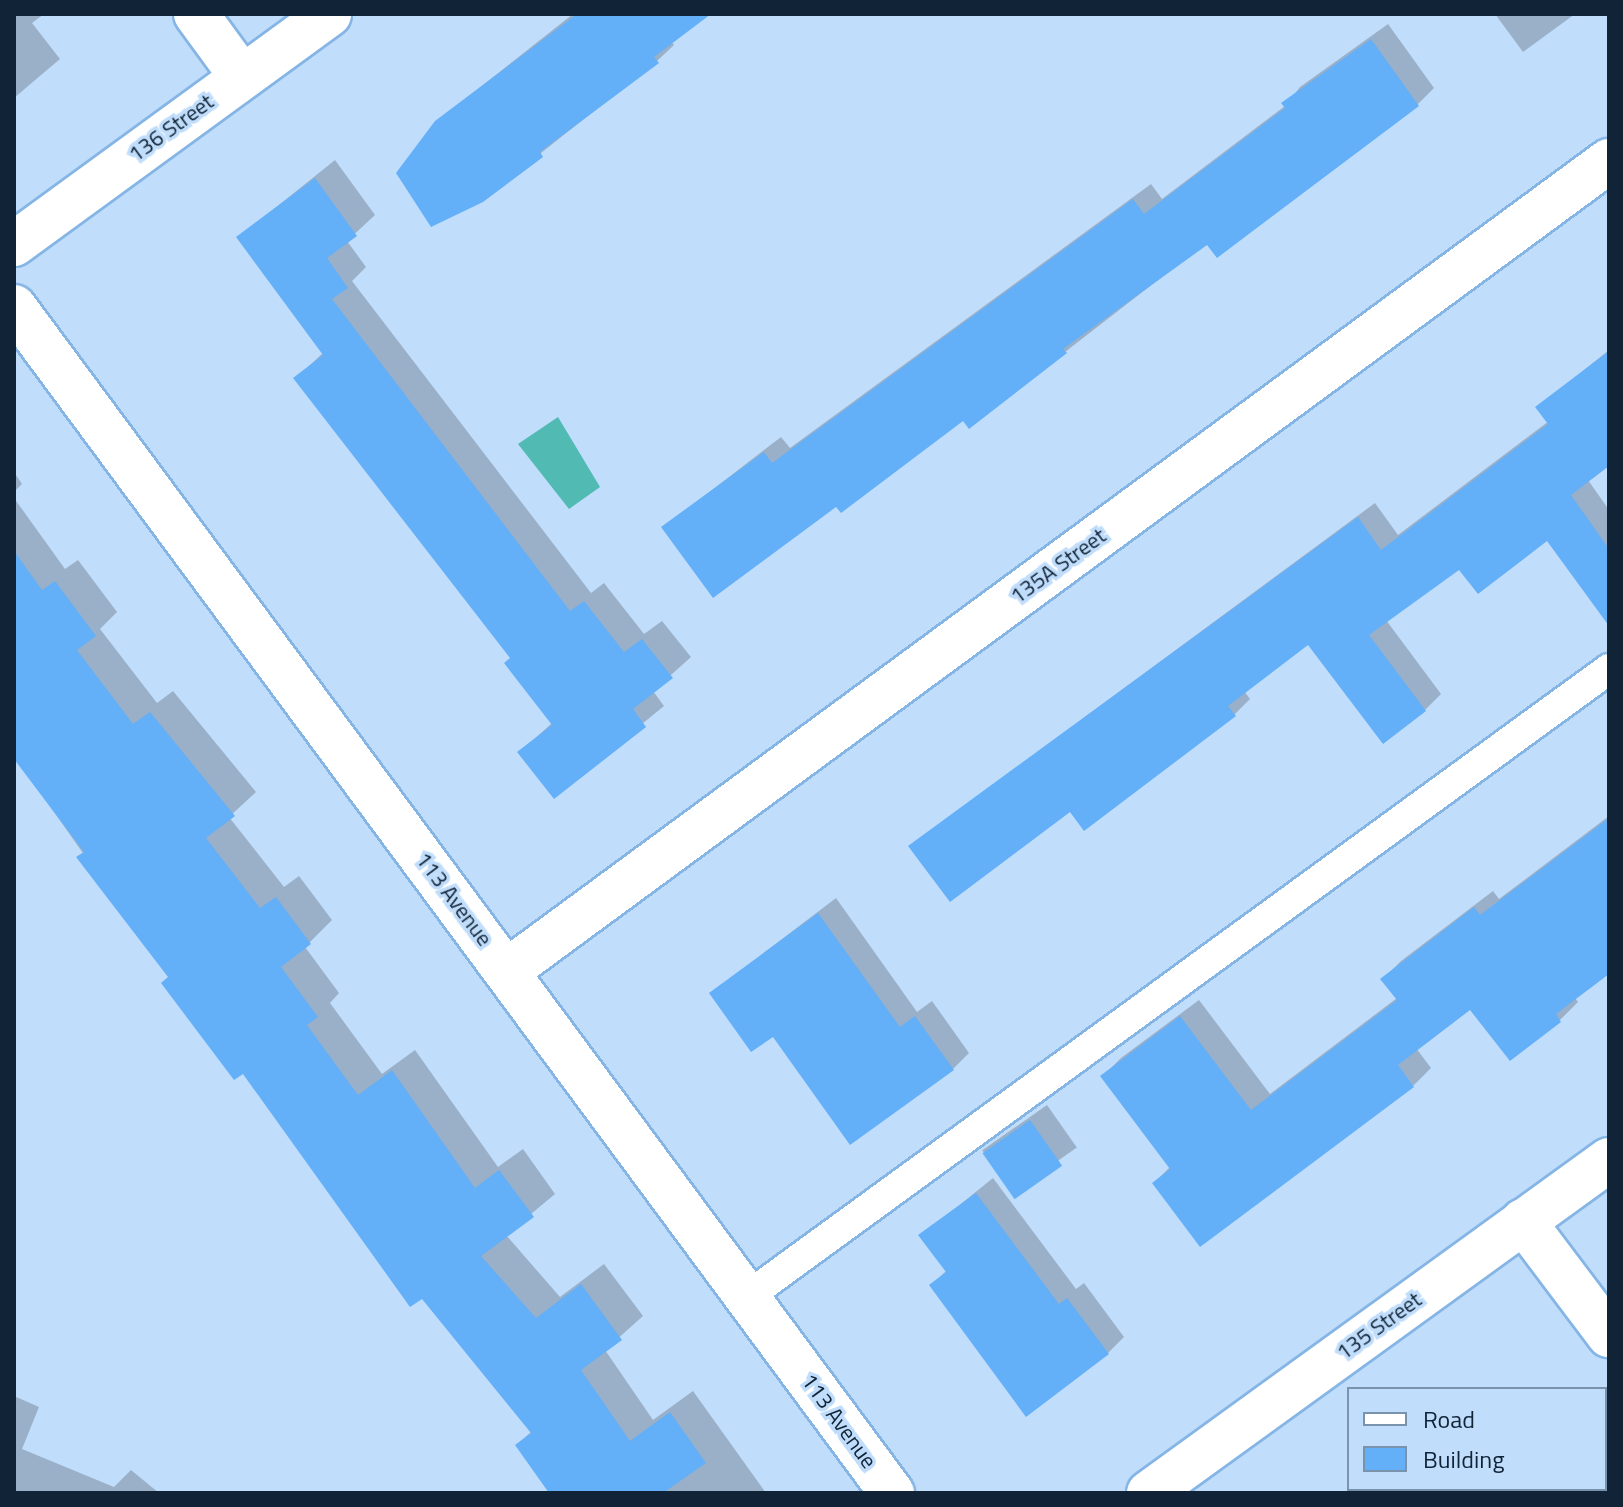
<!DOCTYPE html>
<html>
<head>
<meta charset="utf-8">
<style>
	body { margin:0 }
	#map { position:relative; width:1623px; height:1507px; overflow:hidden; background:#c0ddfb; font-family:"Titillium Web",sans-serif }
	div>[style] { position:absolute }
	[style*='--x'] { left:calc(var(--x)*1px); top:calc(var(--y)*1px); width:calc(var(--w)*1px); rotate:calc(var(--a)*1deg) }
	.water>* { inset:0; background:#50bab3 }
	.shadow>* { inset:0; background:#0003; transform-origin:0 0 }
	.building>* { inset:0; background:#63aff8; transform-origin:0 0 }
	.roads { filter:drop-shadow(2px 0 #85b5e5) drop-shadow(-2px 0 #85b5e5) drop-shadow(0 2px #85b5e5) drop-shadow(0 -2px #85b5e5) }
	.lane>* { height:30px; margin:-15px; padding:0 15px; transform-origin:15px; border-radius:15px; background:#fff }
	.street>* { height:44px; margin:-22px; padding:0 22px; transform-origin:22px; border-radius:22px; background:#fff }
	span { translate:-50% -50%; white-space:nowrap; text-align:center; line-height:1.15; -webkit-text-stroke:7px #c0ddfb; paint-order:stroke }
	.street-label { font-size:22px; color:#112437 }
	.frame { position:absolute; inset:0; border:16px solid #112437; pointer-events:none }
	.legend { position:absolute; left:1347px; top:1387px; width:260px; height:104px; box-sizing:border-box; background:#c0ddfb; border:2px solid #7a93ad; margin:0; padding:10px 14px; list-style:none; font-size:24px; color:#112437 }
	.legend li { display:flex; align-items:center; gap:16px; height:40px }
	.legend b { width:40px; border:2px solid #7a93ad }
</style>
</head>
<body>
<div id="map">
	<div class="water">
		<div style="clip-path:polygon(558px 417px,600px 487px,569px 509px,518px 444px)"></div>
	</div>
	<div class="shadow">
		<div style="clip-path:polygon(14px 14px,44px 14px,32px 23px,60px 59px,14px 98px)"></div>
		<div style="clip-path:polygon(573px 14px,708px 14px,671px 41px,674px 45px,657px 61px,482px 200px,436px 122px)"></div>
		<div style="clip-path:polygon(1495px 14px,1575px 14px,1523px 52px)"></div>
		<div style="clip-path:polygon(1388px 24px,1434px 88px,1417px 105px,1207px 242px,1065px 352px,836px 504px,664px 527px,781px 437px,790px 448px,1151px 184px,1162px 199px,1285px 106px,1300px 87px)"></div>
		<div style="clip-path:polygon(335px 160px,375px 215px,347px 241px,366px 267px,352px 281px,591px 593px,604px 583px,644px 634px,662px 621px,691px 657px,653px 691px,664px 706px,554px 796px,520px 752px,552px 723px,512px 658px,296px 378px,324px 352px,239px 237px)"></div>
		<div style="clip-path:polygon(1609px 350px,1609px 464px,1588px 480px,1609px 510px,1609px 605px,1548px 538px,1460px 567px,1386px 620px,1441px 694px,1425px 710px,1309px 642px,1244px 691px,1250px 699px,1234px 715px,1070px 809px,910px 846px,1375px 503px,1398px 535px,1549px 421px,1538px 407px)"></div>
		<div style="clip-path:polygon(14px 472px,22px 484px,14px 492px)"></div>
		<div style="clip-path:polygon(14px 498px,65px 569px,78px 560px,117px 612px,100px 629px,157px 703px,173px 691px,256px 792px,229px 817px,284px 887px,299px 876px,332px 920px,305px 947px,339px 993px,330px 1003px,382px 1074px,415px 1050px,498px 1167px,523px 1149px,555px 1194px,506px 1235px,560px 1297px,604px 1264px,643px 1316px,605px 1350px,653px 1420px,693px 1391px,766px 1493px,552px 1493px,517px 1445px,532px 1431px,170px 977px,14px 755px)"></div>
		<div style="clip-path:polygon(1609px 816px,1609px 971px,1575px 998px,1578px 1002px,1560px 1020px,1510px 1058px,1470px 1007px,1416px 1048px,1431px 1068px,1413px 1086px,1154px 1183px,1171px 1166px,1103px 1076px,1121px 1058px,1199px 1000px,1270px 1094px,1397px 998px,1383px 979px,1401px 961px,1493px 891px,1499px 899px)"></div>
		<div style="clip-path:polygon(836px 898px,917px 1012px,932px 1001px,969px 1053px,953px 1069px,773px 1034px,711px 993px)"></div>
		<div style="left:1047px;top:1105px;width:52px;height:79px;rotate:55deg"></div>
		<div style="clip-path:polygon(993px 1178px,1076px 1289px,1084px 1283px,1124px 1337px,1108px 1353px,932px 1285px,947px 1270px,921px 1236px)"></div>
		<div style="clip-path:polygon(14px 1396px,39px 1407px,22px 1449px,114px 1487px,131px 1470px,159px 1493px,14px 1493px)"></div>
		<div style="clip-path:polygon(1389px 1489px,1583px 1489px,1584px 1490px,1384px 1493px)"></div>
	</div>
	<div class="building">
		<div style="clip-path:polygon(577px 14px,711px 14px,654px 57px,659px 63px,540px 152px,543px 157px,483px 202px,431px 227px,396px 173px,435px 121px)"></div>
		<div style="clip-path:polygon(1371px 39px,1419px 106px,1217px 258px,1207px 245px,1063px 349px,1067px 353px,969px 429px,963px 421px,841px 513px,836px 507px,713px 598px,661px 527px,764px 452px,772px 463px,1133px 199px,1144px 214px,1285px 108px,1281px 103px)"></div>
		<div style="clip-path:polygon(315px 178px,357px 236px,327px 258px,348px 288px,332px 299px,570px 611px,584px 601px,624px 652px,642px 639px,673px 678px,633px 709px,646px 727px,554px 799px,517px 752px,552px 725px,504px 663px,510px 658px,293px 378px,323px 355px,236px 237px)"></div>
		<div style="clip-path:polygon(1609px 351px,1609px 466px,1571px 495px,1609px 549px,1609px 626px,1547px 541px,1478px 594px,1459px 570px,1369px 635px,1426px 711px,1383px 744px,1308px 645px,1228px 706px,1236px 716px,1084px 831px,1070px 812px,950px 902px,908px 846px,1358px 517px,1381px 550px,1548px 424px,1535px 407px)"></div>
		<div style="clip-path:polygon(14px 551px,42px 590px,55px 581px,96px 636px,77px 650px,133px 724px,150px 712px,235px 816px,206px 838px,260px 908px,276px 897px,311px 944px,281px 967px,318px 1017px,307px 1025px,358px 1095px,392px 1070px,475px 1188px,499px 1170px,534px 1217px,481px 1256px,536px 1318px,581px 1284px,622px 1340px,581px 1370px,630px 1441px,670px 1412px,706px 1463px,663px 1493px,549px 1493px,515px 1445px,531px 1433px,422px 1299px,410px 1307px,243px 1074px,234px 1080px,161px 983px,168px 977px,76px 857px,84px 852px,14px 759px)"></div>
		<div style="clip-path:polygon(1609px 818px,1609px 974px,1556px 1014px,1561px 1022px,1510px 1061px,1470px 1010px,1398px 1065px,1414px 1087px,1200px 1247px,1152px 1183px,1170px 1169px,1100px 1076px,1180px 1016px,1251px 1110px,1397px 1000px,1380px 979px,1474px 907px,1480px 915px)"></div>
		<div style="clip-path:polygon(818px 913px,900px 1027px,915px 1016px,954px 1070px,850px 1145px,773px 1037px,751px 1052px,709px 993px)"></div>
		<div style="left:1030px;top:1120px;width:56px;height:58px;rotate:55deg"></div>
		<div style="clip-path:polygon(976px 1193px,1059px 1304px,1067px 1298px,1109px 1354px,1026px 1417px,929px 1285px,946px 1272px,918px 1235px)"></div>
	</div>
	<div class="roads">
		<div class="lane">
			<div style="--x:748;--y:1296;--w:1065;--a:-36.06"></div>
		</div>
		<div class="street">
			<div style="--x:196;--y:14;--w:78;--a:53.9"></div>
			<div style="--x:14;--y:244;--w:390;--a:-36.1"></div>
			<div style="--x:14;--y:307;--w:1476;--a:53.49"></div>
			<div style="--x:507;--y:971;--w:1368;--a:-36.32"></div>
			<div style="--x:1523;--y:1221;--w:143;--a:53"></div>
			<div style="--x:1149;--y:1493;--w:568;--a:-35.9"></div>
		</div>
	</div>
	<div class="street-label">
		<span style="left:171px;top:128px;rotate:-36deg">136 Street</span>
		<span style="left:1058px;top:566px;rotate:-36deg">135A Street</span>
		<span style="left:454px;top:899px;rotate:53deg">113 Avenue</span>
		<span style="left:1379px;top:1326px;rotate:-36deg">135 Street</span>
		<span style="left:839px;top:1421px;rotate:54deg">113 Avenue</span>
	</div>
	<div class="frame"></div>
	<ul class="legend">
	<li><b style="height:10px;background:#fff"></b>Road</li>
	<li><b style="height:22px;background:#63aff8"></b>Building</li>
	</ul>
</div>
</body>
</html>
